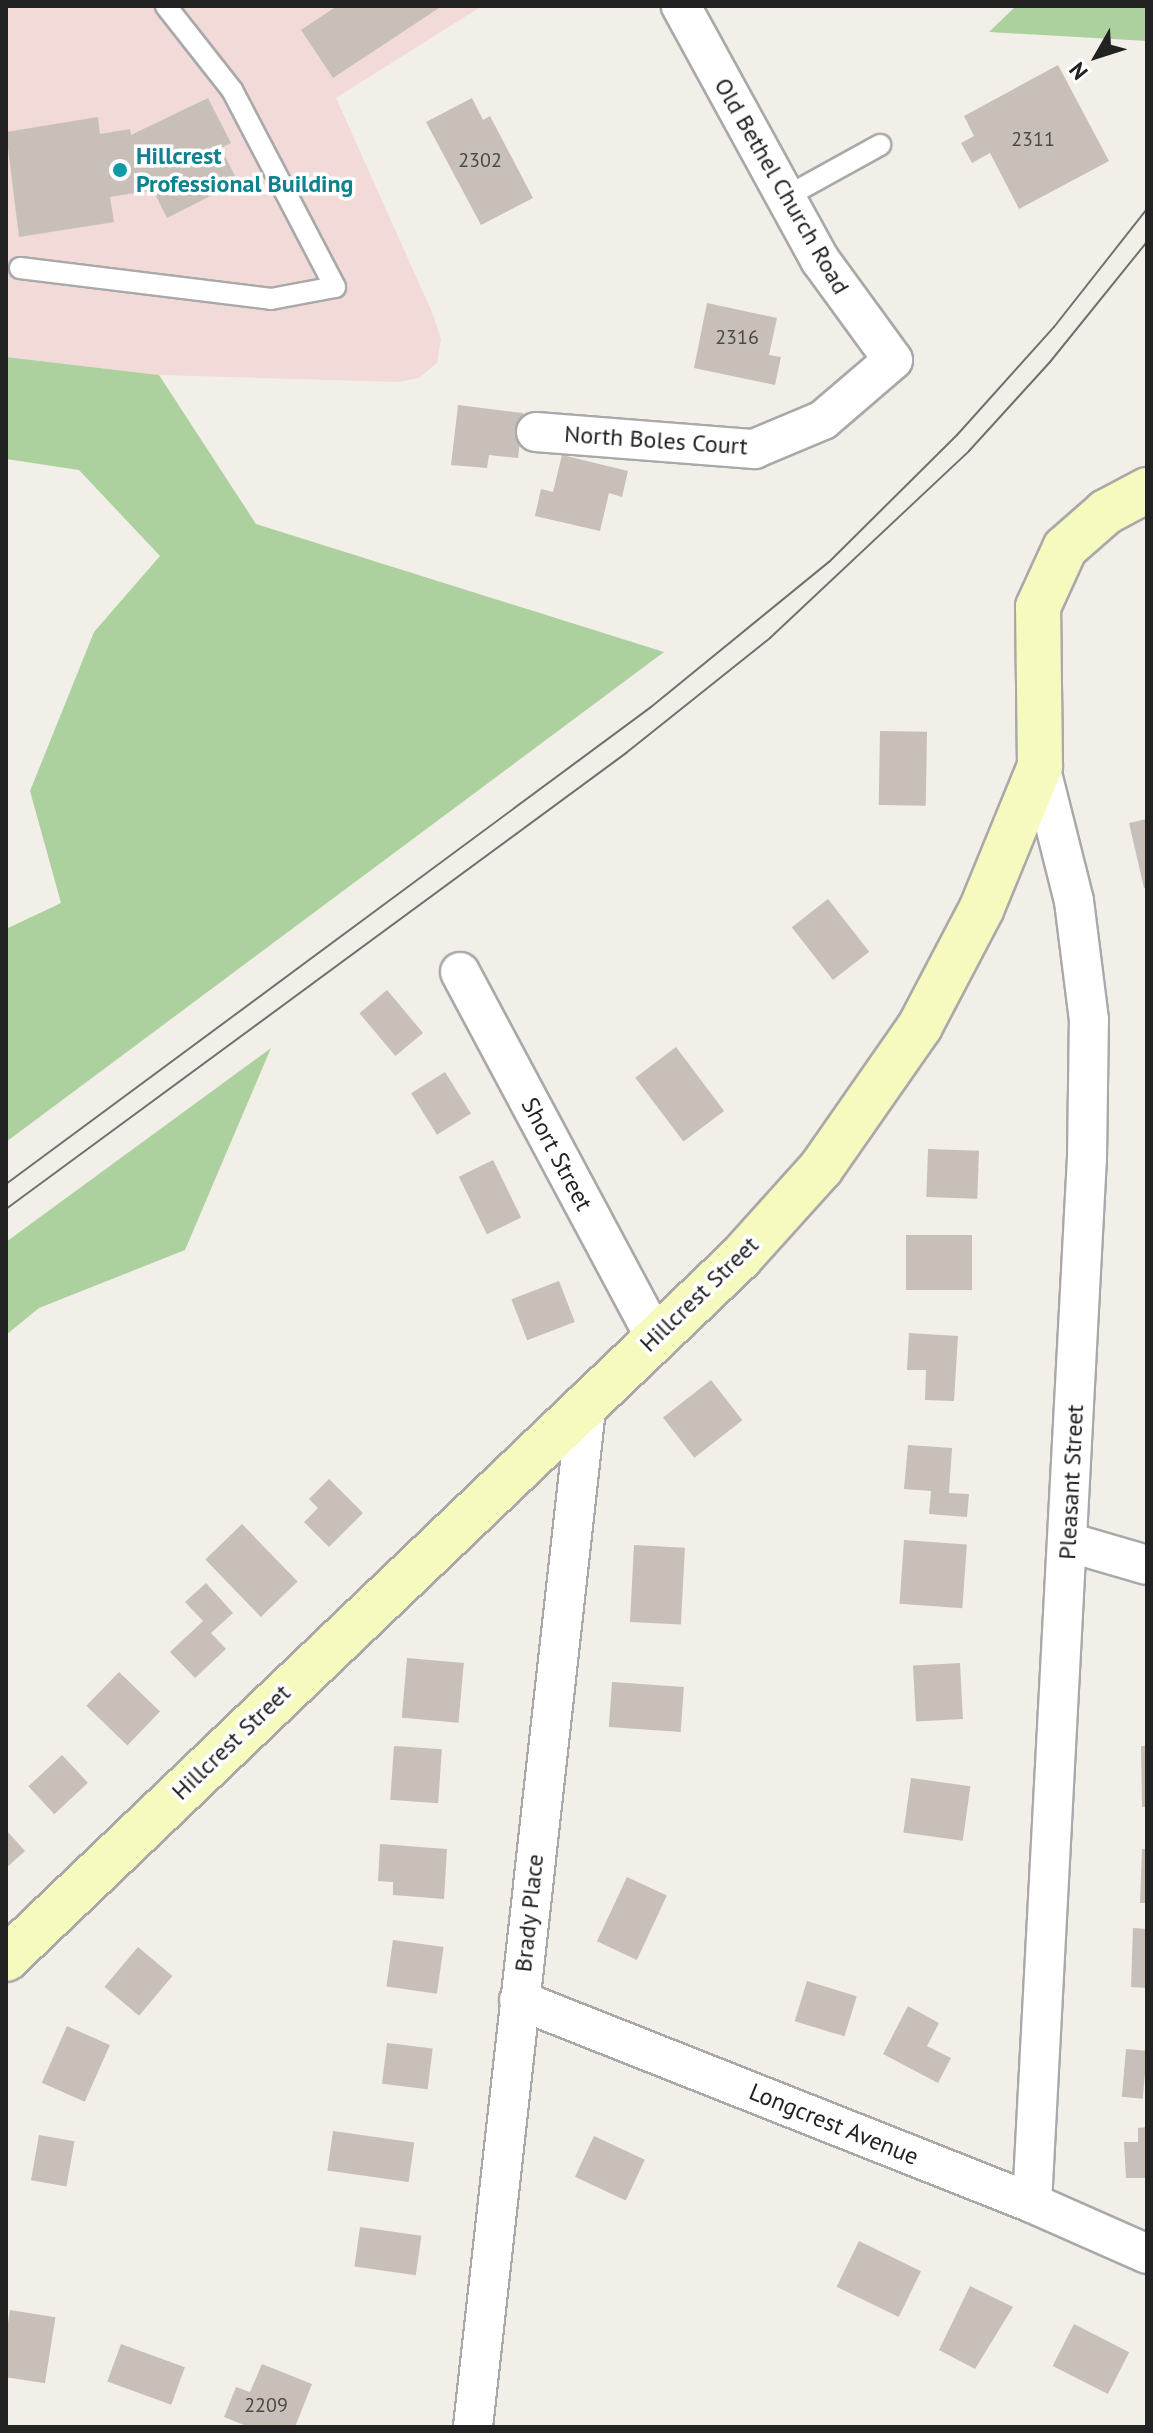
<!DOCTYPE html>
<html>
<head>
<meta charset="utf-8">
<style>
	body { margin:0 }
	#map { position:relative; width:1153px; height:2433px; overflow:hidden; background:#f2efe9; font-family:"PT Sans",sans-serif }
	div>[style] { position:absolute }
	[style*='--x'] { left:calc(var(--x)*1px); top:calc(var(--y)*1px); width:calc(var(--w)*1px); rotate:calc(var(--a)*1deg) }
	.commercial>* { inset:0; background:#f2dad9 }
	.forest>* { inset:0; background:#add19e }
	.building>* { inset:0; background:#c7bfb8; transform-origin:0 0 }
	.roads { filter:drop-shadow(2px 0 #a9a9a9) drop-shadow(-2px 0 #a9a9a9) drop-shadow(0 2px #a9a9a9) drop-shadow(0 -2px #a9a9a9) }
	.lane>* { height:20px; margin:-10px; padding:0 10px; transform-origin:10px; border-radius:10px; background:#fff }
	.street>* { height:38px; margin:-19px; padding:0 19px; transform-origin:19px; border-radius:19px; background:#fff }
	.secondary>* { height:44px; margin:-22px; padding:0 22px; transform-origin:22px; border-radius:22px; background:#f7fabf }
	.tram>* { height:2px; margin:-1px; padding:0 1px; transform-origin:1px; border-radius:1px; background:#707070 }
	.dots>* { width:22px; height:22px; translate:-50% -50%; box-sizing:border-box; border:4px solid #fff; border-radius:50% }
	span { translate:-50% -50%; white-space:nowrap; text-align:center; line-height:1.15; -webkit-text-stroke:7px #fff; paint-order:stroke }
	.number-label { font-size:20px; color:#4b4948 }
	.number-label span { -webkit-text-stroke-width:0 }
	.culture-label { font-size:24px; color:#0d838f; font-weight:700 }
	.left { translate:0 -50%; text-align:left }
	.street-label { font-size:24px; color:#222 }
	.frame { position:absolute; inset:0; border:8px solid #222; pointer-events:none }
	.north { position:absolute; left:1057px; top:16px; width:80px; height:80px; -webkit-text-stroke:6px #fff; paint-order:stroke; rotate:231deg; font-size:22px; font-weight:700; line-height:32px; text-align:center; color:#222 }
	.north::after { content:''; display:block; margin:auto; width:28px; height:36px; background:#222; clip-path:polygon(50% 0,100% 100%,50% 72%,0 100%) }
</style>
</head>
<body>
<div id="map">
	<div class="commercial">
		<div style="clip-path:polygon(6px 6px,482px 6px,336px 98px,432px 312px,441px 339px,437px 363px,419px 378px,399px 382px,159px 375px,6px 357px)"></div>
	</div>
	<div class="forest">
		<div style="clip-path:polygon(1016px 6px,1147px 6px,1147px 41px,989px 32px)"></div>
		<div style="clip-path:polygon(6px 357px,159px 375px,256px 524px,664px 652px,6px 1142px,6px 929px,61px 903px,30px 791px,94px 632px,160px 556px,79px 470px,6px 459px)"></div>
		<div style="clip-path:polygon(271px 1048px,185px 1250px,39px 1308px,6px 1335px,6px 1242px)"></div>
	</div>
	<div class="building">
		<div style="clip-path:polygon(337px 6px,442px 6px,333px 78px,301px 30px)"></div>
		<div style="clip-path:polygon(1058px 65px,1109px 161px,1019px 209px,990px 153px,972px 163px,961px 143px,974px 136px,964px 116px)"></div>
		<div style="clip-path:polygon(208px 98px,231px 143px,221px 148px,238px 182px,167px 218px,153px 190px,110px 197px,114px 222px,19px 237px,6px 132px,98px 117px,100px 134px,130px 129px,131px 135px)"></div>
		<div style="clip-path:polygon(472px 98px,483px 120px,490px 116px,533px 198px,481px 225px,426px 122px)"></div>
		<div style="clip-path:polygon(707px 303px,777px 318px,769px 355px,781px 357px,775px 385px,694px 368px)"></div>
		<div style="clip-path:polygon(458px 405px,523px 413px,518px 458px,489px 455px,487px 468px,451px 465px)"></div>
		<div style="clip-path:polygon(562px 455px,628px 471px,622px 497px,609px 493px,600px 531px,535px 516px,541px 489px,553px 492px)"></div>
		<div style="left:880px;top:731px;width:47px;height:74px;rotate:1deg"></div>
		<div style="clip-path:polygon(1147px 819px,1147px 887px,1144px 888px,1129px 823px)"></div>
		<div style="left:828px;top:899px;width:67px;height:46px;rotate:52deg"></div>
		<div style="left:387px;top:990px;width:56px;height:36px;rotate:50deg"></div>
		<div style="left:676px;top:1047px;width:80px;height:51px;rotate:53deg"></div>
		<div style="left:445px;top:1072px;width:49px;height:40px;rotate:58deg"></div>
		<div style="left:928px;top:1149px;width:51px;height:48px;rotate:2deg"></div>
		<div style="left:493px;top:1160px;width:64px;height:38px;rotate:64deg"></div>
		<div style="left:906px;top:1235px;width:66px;height:55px"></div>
		<div style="left:559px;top:1281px;width:44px;height:51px;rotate:69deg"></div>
		<div style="clip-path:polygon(909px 1333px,958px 1336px,954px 1401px,925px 1400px,926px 1370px,907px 1370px)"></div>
		<div style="left:711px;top:1380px;width:51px;height:61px;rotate:52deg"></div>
		<div style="clip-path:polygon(908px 1445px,952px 1448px,949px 1493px,969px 1494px,967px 1517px,929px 1514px,931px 1491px,904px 1489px)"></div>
		<div style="clip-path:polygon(329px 1479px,363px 1513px,329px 1547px,304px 1522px,318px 1508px,309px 1499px)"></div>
		<div style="left:242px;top:1524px;width:80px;height:51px;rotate:46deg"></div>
		<div style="left:904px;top:1540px;width:63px;height:64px;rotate:4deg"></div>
		<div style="left:634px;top:1545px;width:51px;height:77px;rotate:3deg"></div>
		<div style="clip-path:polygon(206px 1583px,233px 1613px,211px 1633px,226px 1649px,195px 1678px,170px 1652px,203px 1621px,185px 1602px)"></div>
		<div style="left:407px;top:1658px;width:57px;height:60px;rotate:5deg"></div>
		<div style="left:960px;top:1663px;width:56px;height:47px;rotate:87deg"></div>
		<div style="left:119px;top:1672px;width:57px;height:47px;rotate:44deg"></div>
		<div style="left:612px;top:1682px;width:72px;height:45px;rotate:4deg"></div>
		<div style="left:394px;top:1746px;width:48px;height:54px;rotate:4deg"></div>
		<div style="clip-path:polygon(1141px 1746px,1147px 1746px,1147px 1807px,1142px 1807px)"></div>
		<div style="left:62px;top:1755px;width:38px;height:46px;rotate:47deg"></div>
		<div style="left:911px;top:1778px;width:60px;height:55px;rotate:8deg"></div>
		<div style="clip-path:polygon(6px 1830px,25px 1851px,6px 1868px)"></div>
		<div style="clip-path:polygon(380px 1844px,447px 1849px,444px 1899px,393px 1895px,393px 1882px,378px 1881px)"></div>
		<div style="clip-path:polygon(1142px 1849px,1147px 1849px,1147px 1903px,1140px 1903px)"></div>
		<div style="left:627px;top:1877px;width:44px;height:71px;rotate:25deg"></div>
		<div style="clip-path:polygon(1133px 1928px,1147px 1929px,1147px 1988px,1131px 1987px)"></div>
		<div style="left:393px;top:1940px;width:51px;height:47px;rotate:8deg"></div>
		<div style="left:138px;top:1947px;width:45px;height:52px;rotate:40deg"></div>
		<div style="left:807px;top:1981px;width:52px;height:42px;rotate:17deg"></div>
		<div style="clip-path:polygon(908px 2006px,939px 2023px,927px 2046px,951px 2058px,938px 2083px,883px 2054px)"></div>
		<div style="left:67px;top:2026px;width:47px;height:62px;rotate:24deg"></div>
		<div style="left:387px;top:2043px;width:46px;height:41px;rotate:7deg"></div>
		<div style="left:1126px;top:2049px;width:21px;height:48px;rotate:5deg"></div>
		<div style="clip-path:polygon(1147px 2127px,1147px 2178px,1126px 2178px,1124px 2142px,1138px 2142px,1138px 2128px)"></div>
		<div style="left:333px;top:2131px;width:82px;height:40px;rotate:8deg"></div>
		<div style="left:39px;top:2135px;width:36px;height:46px;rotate:10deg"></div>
		<div style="left:594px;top:2136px;width:56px;height:45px;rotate:25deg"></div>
		<div style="left:360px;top:2227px;width:62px;height:40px;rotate:8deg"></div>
		<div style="left:859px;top:2241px;width:69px;height:51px;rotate:26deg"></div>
		<div style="clip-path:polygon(970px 2286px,1013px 2307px,975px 2369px,939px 2350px)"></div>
		<div style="left:10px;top:2310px;width:46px;height:67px;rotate:9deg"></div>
		<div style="left:1074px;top:2324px;width:62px;height:47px;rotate:27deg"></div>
		<div style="left:121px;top:2344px;width:68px;height:40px;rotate:20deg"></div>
		<div style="clip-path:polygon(262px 2364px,312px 2384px,295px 2427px,249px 2427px,224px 2417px,236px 2387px,250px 2392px)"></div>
	</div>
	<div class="roads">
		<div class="lane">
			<div style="--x:784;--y:198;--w:110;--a:-28.9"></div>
			<div style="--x:20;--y:268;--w:253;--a:7"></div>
			<div style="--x:271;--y:299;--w:65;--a:-10.6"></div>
			<div style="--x:335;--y:287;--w:222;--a:-117.6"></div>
			<div style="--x:232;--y:90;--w:107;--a:-128.2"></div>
		</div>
		<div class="street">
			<div style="--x:536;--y:432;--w:219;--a:4.5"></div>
			<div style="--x:754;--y:449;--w:75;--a:-22.8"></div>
			<div style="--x:823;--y:420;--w:92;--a:-40.6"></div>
			<div style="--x:893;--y:360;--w:124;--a:-126.1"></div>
			<div style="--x:820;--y:260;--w:290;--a:-118.7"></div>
			<div style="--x:460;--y:972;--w:414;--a:61.9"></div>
			<div style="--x:1068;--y:1542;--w:82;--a:16.2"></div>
			<div style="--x:519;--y:2000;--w:552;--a:21.59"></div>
			<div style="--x:1032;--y:2203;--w:126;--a:23.9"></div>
			<div style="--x:1032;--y:2203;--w:1046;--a:-86.99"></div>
			<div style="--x:1087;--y:1158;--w:138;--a:-89.2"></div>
			<div style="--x:1089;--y:1020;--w:120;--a:-97.2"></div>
			<div style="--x:1074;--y:901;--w:139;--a:-104.1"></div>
			<div style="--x:473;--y:2427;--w:1033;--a:-83.67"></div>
		</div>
		<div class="secondary">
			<div style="--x:6;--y:1959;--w:1015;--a:-43.68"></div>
			<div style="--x:740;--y:1258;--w:121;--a:-48"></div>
			<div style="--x:821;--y:1168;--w:173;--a:-55.1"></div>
			<div style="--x:920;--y:1026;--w:131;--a:-62.3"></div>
			<div style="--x:981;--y:910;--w:156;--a:-67.7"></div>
			<div style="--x:1040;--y:766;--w:159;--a:-90.7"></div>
			<div style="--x:1038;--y:607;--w:65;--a:-65.4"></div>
			<div style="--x:1065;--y:548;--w:55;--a:-41.3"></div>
			<div style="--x:1106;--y:512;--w:47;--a:-28.2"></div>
		</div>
	</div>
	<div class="tram">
		<div style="--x:6;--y:1184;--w:802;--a:-36.48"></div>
		<div style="--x:651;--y:707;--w:230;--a:-39.2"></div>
		<div style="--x:829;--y:562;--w:180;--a:-44.8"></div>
		<div style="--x:957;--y:435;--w:145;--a:-48.1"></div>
		<div style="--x:1054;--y:327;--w:150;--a:-51.8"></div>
		<div style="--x:6;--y:1209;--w:770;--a:-36.33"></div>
		<div style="--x:626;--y:753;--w:184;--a:-38.6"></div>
		<div style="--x:770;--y:638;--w:273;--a:-43.2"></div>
		<div style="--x:969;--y:451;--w:120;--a:-47.7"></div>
		<div style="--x:1050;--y:362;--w:154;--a:-51.1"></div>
	</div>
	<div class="dots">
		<div style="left:120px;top:170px;background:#0f9aa8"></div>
	</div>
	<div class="number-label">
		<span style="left:1033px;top:139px">2311</span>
		<span style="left:480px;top:160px">2302</span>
		<span style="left:737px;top:337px">2316</span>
		<span style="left:266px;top:2405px">2209</span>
	</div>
	<div class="culture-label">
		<span class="left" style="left:136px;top:170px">Hillcrest<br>Professional Building</span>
	</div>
	<div class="street-label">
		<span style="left:782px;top:186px;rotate:60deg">Old Bethel Church Road</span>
		<span style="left:656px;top:440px;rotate:4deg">North Boles Court</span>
		<span style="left:557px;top:1154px;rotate:62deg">Short Street</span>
		<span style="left:699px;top:1294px;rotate:-44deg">Hillcrest Street</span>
		<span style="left:1071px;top:1482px;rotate:-87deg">Pleasant Street</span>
		<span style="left:231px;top:1742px;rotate:-44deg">Hillcrest Street</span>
		<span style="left:529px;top:1913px;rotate:-84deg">Brady Place</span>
		<span style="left:834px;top:2124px;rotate:22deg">Longcrest Avenue</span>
	</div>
	<div class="frame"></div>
	<div class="north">N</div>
</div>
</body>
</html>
